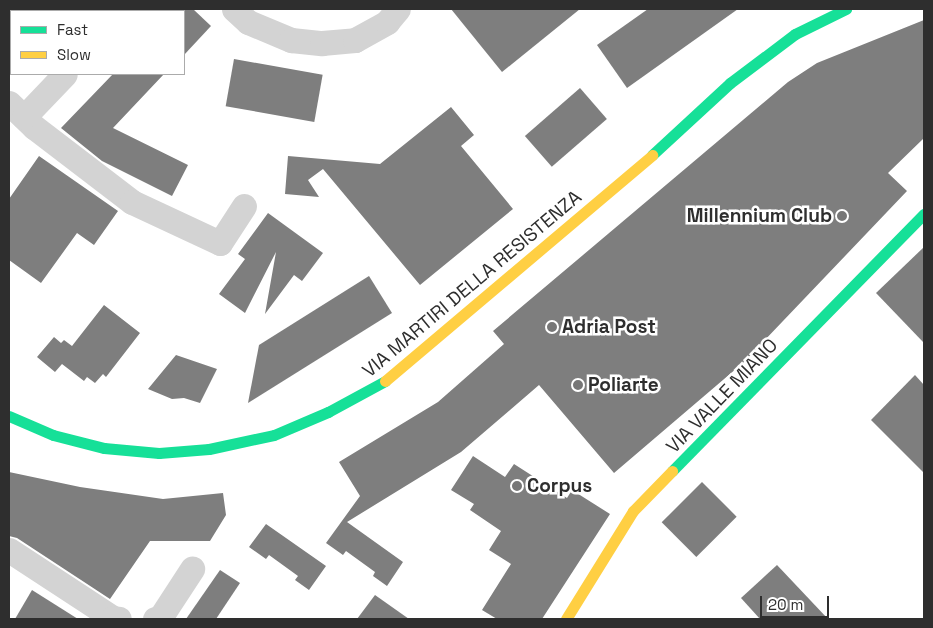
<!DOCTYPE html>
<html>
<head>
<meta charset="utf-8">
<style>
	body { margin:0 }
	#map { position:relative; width:933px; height:628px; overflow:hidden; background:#fff; font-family:"Space Grotesk",sans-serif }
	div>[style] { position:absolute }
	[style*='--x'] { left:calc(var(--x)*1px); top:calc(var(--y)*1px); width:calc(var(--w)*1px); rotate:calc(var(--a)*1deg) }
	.building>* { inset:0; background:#7e7e7e; transform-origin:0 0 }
	.street>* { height:25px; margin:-12.5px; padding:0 12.5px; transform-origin:12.5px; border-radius:12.5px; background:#d3d3d3 }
	.fast>* { height:11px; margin:-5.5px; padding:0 5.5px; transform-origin:5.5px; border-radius:5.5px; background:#16e098 }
	.slow>* { height:11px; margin:-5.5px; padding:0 5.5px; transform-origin:5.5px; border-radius:5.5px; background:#ffcf43 }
	.dots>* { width:14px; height:14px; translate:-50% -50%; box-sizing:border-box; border:2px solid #fff; border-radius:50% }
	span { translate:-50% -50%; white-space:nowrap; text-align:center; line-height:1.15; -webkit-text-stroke:5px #fff; paint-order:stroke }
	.poi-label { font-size:19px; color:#2e2e2e; font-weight:700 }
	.right { translate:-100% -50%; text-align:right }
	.left { translate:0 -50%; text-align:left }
	.street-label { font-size:19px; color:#2e2e2e }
	.frame { position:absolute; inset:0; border:10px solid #2e2e2e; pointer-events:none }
	.legend { position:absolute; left:10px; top:10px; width:175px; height:65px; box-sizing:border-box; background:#fff; border:1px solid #ababab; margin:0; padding:6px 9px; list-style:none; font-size:15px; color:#2e2e2e }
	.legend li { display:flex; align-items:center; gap:10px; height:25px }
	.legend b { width:25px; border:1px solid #ababab }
	.scale { position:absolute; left:760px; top:596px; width:69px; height:22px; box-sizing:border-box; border:2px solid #2e2e2e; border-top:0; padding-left:6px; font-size:15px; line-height:18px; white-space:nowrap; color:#2e2e2e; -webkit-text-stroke:4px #fff; paint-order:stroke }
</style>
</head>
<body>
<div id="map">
	<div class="building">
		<div style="clip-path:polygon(184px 9px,193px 9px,211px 26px,184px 55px)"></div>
		<div style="clip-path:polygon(451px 9px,580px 9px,502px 72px)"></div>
		<div style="clip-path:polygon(648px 9px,738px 9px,627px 88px,597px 45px)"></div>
		<div style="clip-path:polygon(924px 20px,924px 138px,888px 173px,907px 191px,744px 362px,614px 473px,539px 385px,461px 452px,347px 522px,403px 562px,387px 586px,373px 576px,375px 572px,346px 551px,343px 555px,326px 543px,360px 496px,339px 462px,438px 402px,504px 344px,493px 331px,788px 82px,817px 63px)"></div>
		<div style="left:234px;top:59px;width:90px;height:48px;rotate:10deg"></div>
		<div style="clip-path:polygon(113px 74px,164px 74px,113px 128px,188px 165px,172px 196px,102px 161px,61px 128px)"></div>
		<div style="left:580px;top:88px;width:41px;height:73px;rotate:49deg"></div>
		<div style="clip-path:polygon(451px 107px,474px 135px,461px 146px,513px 209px,420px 285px,323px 169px,308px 180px,319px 197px,285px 194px,288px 156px,380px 164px)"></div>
		<div style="clip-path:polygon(39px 156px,118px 211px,94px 245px,77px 233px,41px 283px,9px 260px,9px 199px)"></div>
		<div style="clip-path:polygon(268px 213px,323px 253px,302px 281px,294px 275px,265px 314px,276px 252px,245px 313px,219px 294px,245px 259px,238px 254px)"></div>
		<div style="clip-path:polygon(924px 247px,924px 343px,876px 293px)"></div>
		<div style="clip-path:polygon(369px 276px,392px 313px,248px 403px,259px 345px)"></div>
		<div style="clip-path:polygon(104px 305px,140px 333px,106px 377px,103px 374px,95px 383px,87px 377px,84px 381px,62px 364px,55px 372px,37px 357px,54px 337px,61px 343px,64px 340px,72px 346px)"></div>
		<div style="clip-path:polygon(176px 355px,217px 369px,200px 403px,184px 398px,172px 399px,148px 389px)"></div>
		<div style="clip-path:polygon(915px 375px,924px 385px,924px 473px,871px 420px)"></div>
		<div style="clip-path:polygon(473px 456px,505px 477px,514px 464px,567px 498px,572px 490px,610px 514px,542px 619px,497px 619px,482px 610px,511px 564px,489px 550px,501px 531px,470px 510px,474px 504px,451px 490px)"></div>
		<div style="clip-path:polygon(9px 472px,80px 487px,163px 499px,223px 493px,226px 515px,210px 541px,150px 541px,110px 599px,17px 538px,9px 536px)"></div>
		<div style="left:702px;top:482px;width:49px;height:57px;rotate:45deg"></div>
		<div style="clip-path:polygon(266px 524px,326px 566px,309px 590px,295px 580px,298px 576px,269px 555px,266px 559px,249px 547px)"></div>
		<div style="clip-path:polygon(777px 565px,828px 619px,760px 619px,741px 598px)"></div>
		<div style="clip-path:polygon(220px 570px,240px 583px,216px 619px,186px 619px)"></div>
		<div style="clip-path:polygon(32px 590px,78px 619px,15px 619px)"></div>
		<div style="clip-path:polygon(375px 595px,409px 619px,357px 619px)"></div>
	</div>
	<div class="street">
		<div style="--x:93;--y:9;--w:3;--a:45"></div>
		<div style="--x:234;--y:9;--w:19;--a:43"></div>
		<div style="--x:248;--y:22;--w:47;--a:22.7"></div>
		<div style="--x:291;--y:40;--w:31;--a:6"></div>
		<div style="--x:322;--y:43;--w:33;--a:-5"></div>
		<div style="--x:355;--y:40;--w:37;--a:-29"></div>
		<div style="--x:387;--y:22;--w:17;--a:-50"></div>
		<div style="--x:124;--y:11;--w:4;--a:-34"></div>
		<div style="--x:9;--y:13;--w:3;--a:45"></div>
		<div style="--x:9;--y:103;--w:35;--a:44"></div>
		<div style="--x:34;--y:127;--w:123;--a:37.4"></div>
		<div style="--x:132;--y:202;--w:97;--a:25"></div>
		<div style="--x:220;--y:243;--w:44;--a:-57"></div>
		<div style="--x:24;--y:117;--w:59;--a:-46.4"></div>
		<div style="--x:9;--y:550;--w:124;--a:33.2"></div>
		<div style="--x:113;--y:618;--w:6;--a:9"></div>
		<div style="--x:155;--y:619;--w:5;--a:-11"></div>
		<div style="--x:160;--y:618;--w:59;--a:-56.9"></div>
	</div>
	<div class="fast">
		<div style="--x:652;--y:155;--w:106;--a:-42.7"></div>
		<div style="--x:730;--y:83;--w:81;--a:-37"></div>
		<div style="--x:795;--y:34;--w:57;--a:-26.1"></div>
		<div style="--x:9;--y:416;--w:48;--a:23.4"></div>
		<div style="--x:53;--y:435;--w:53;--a:14.3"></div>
		<div style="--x:104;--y:448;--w:55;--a:5.2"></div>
		<div style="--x:159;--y:453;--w:50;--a:-4.6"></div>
		<div style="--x:209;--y:449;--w:66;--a:-12.2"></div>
		<div style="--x:274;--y:435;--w:59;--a:-23.1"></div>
		<div style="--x:328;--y:412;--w:65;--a:-28.5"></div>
		<div style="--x:672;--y:471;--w:360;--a:-45.6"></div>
	</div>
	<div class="slow">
		<div style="--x:385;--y:381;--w:350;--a:-40.2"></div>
		<div style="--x:566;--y:619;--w:127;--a:-58.2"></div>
		<div style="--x:633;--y:511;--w:56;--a:-45.7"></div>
	</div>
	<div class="dots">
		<div style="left:842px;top:216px;background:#777"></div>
		<div style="left:552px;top:327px;background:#777"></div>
		<div style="left:578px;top:385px;background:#777"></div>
		<div style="left:517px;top:486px;background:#777"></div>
	</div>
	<div class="poi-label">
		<span class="right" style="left:832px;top:216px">Millennium Club</span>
		<span class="left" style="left:562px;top:327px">Adria Post</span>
		<span class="left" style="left:588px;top:385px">Poliarte</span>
		<span class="left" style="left:527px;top:486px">Corpus</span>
	</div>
	<div class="street-label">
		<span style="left:472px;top:284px;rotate:-40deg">VIA MARTIRI DELLA RESISTENZA</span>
		<span style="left:722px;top:396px;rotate:-46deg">VIA VALLE MIANO</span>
	</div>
	<div class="frame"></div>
	<ul class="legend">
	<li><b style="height:6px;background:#16e098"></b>Fast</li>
	<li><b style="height:6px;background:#ffcf43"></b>Slow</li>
	</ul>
	<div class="scale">20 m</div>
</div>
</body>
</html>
